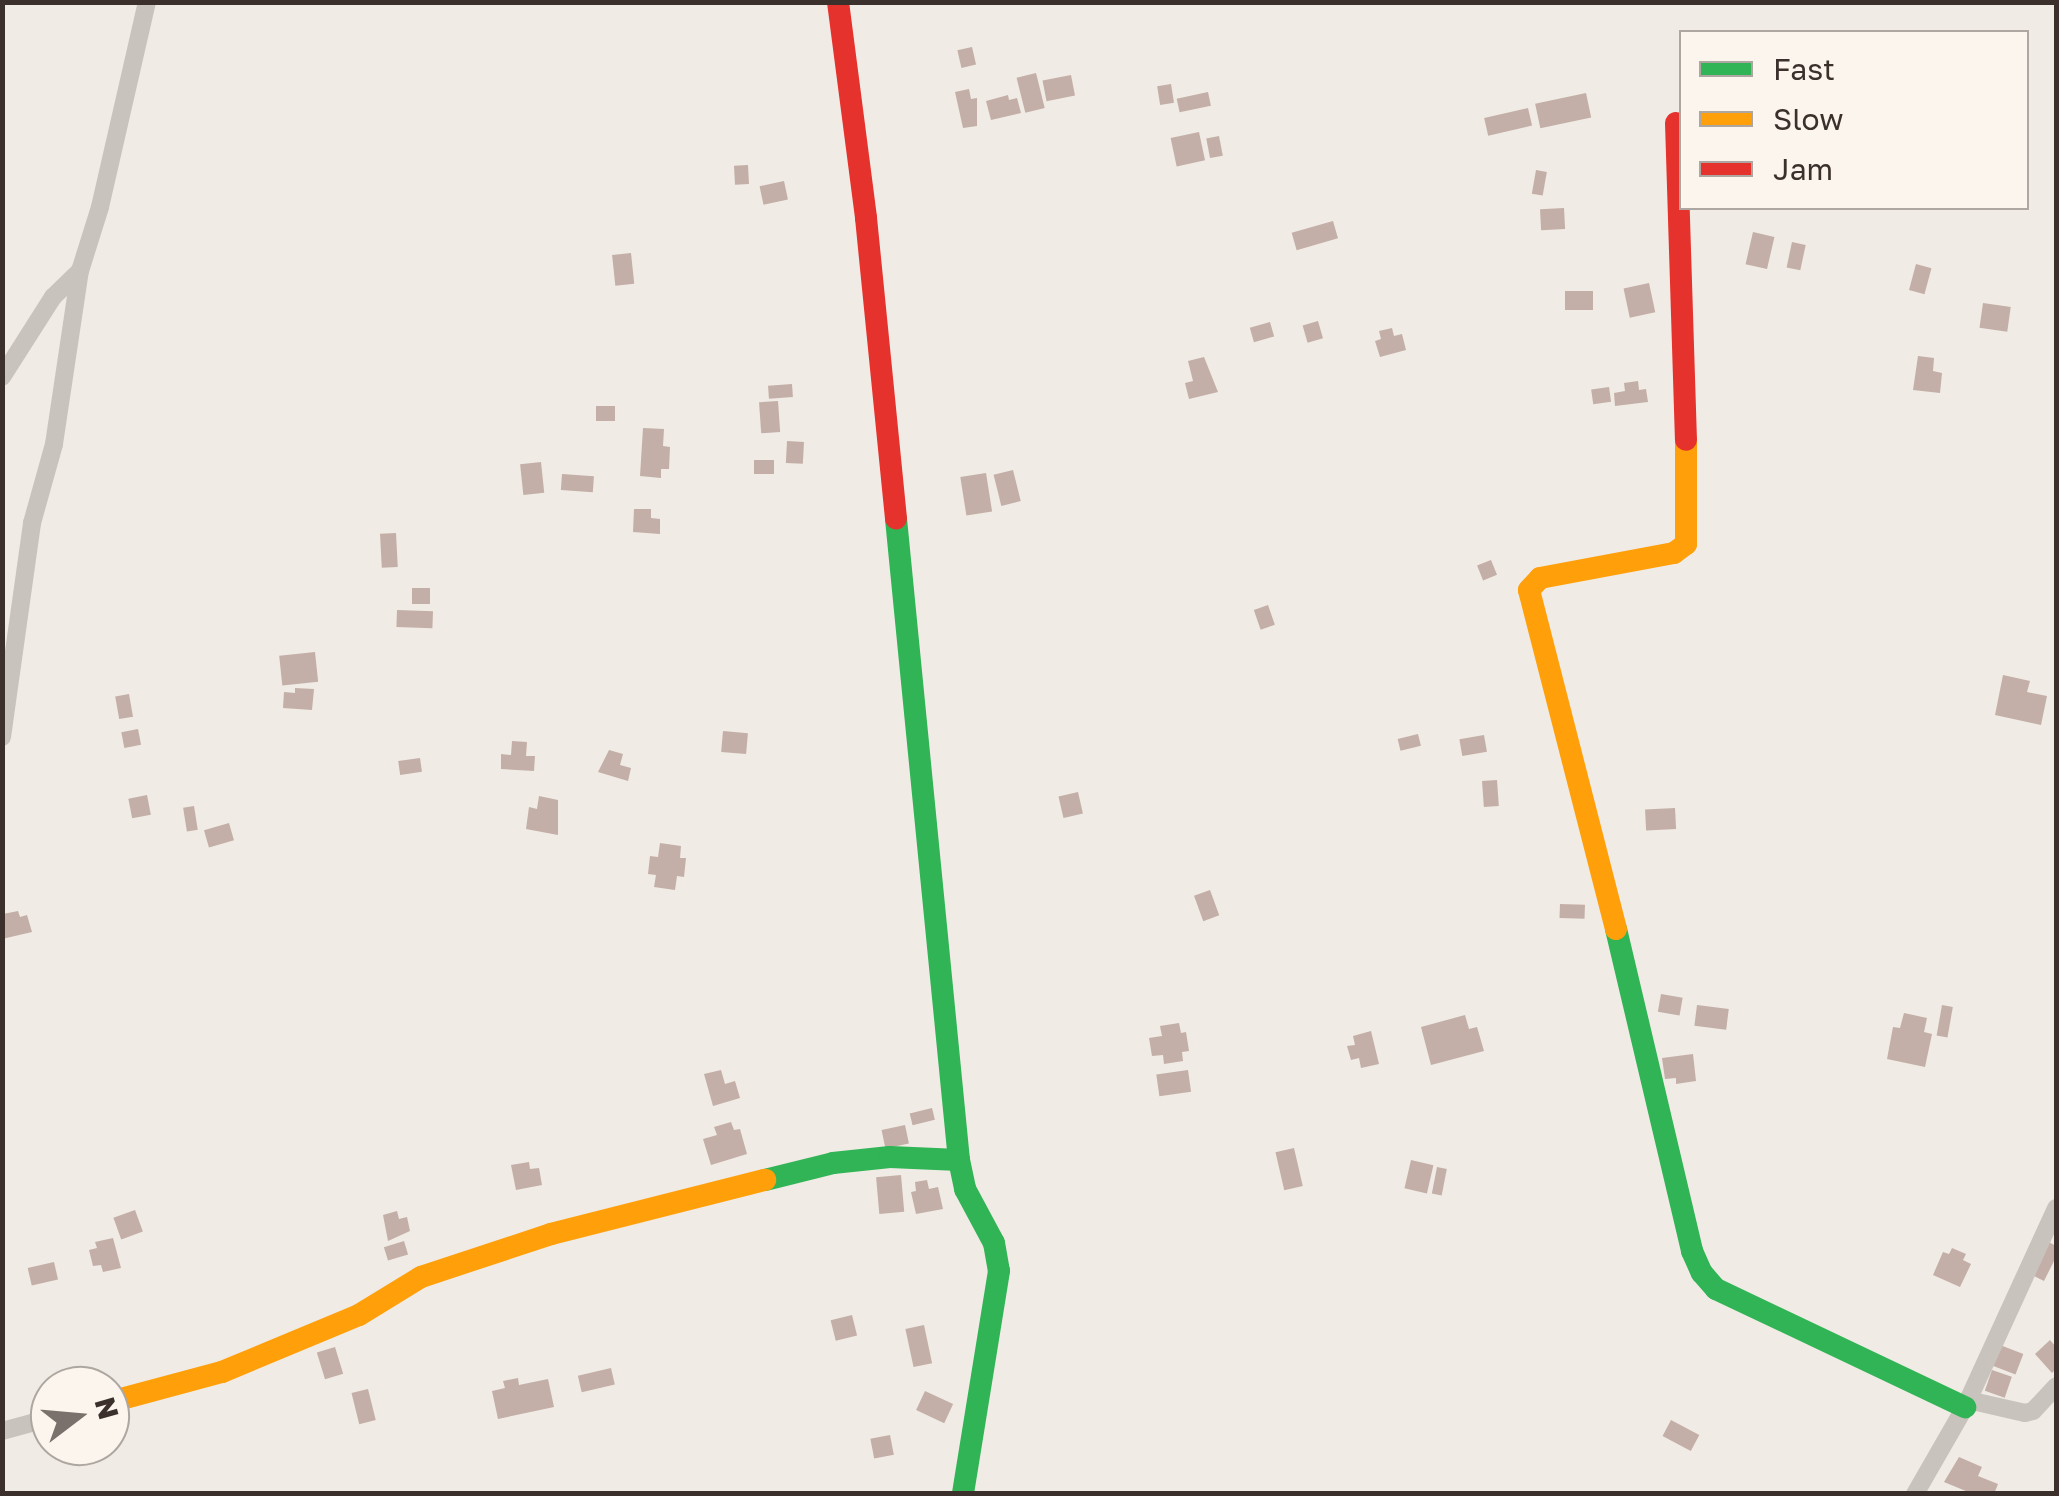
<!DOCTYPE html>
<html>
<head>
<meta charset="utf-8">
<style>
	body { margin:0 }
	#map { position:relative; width:2059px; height:1496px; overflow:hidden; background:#f0ebe5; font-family:"Golos Text",sans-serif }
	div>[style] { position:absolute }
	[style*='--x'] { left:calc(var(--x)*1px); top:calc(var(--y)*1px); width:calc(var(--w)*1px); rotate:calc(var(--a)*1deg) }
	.building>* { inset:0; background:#c3afa7; transform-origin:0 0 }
	.street>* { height:18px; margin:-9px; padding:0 9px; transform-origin:9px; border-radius:9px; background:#c9c3be }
	.fast>* { height:22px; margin:-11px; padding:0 11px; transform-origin:11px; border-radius:11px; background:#30b455 }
	.slow>* { height:22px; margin:-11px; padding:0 11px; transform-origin:11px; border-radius:11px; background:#ff9f0a }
	.jam>* { height:22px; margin:-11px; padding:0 11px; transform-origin:11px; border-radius:11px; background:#e5322d }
	span { translate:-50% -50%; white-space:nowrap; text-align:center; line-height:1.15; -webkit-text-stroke:10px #fbf5ee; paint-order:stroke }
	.frame { position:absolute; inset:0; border:5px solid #3b302b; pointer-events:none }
	.legend { position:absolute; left:1679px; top:30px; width:350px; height:180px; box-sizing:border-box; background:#fbf5ee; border:2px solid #aea6a0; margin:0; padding:12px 18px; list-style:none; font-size:30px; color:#3b302b }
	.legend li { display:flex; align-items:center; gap:20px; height:50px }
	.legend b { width:50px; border:2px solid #aea6a0 }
	.north { position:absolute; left:30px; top:1366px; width:100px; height:100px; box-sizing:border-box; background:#fbf5ee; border:2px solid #aea6a0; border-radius:50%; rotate:74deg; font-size:28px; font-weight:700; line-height:40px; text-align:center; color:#3b302b }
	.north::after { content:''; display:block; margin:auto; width:35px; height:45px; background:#7a716c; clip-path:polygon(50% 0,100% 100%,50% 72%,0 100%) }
</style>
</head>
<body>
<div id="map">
	<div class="building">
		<div style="left:972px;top:47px;width:18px;height:15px;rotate:77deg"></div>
		<div style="left:1036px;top:73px;width:36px;height:20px;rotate:76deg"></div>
		<div style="left:1071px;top:75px;width:21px;height:29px;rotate:79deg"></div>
		<div style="left:1171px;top:84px;width:19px;height:14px;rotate:81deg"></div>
		<div style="clip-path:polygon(969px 89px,971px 99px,977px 98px,977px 126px,963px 128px,955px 92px)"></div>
		<div style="left:1208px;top:92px;width:14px;height:32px;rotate:78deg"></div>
		<div style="left:1586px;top:93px;width:25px;height:52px;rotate:78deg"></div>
		<div style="clip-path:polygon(1008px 95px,1009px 100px,1017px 98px,1021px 113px,991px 120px,986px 101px)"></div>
		<div style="left:1528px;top:108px;width:18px;height:45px;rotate:77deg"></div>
		<div style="left:1199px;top:132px;width:29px;height:29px;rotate:78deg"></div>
		<div style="left:1219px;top:136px;width:20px;height:13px;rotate:79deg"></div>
		<div style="left:748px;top:165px;width:19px;height:14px;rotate:87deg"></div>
		<div style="left:1536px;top:170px;width:11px;height:24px;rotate:10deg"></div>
		<div style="left:784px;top:181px;width:19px;height:25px;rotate:78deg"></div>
		<div style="left:1564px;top:208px;width:21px;height:24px;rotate:87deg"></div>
		<div style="left:1333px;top:221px;width:18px;height:43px;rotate:74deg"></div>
		<div style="left:1753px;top:232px;width:22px;height:33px;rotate:13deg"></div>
		<div style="left:1792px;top:242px;width:14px;height:26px;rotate:12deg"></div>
		<div style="left:631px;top:253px;width:31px;height:19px;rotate:84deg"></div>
		<div style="left:1916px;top:264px;width:16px;height:27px;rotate:15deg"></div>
		<div style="left:1649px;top:283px;width:30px;height:26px;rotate:78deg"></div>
		<div style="left:1565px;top:291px;width:28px;height:19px"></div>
		<div style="left:1983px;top:303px;width:28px;height:25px;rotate:8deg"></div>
		<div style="left:1318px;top:321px;width:18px;height:16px;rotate:74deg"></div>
		<div style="left:1270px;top:322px;width:15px;height:21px;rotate:74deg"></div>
		<div style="clip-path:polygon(1392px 328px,1394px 336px,1402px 334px,1406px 350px,1380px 357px,1375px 341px,1381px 339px,1379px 331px)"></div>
		<div style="clip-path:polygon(1918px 356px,1934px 358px,1933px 371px,1942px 373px,1940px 393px,1913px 390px)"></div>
		<div style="clip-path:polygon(1204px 357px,1218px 392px,1189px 399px,1185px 383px,1193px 381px,1188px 361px)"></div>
		<div style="clip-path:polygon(1638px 381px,1639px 390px,1646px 389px,1648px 402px,1615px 406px,1614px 393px,1625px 391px,1624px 383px)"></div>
		<div style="left:792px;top:384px;width:13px;height:24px;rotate:86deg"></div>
		<div style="left:1609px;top:387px;width:15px;height:18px;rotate:82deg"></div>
		<div style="left:778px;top:401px;width:31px;height:19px;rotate:86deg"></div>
		<div style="left:596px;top:406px;width:19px;height:15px"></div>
		<div style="clip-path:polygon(643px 428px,664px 429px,663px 446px,670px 447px,669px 469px,661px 469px,661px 478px,640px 476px)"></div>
		<div style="left:787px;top:441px;width:17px;height:22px;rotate:3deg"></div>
		<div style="left:774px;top:460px;width:14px;height:20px;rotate:90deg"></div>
		<div style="left:541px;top:462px;width:31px;height:21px;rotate:84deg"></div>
		<div style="left:1013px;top:470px;width:32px;height:20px;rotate:76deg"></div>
		<div style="left:986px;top:473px;width:39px;height:26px;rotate:81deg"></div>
		<div style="left:562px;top:474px;width:32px;height:16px;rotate:4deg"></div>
		<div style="clip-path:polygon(634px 509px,651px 509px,651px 518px,660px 519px,660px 534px,633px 532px)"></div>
		<div style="left:396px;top:533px;width:34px;height:16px;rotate:87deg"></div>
		<div style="left:1491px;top:560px;width:16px;height:15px;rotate:68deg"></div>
		<div style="left:412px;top:588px;width:18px;height:16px"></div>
		<div style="left:1268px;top:605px;width:21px;height:15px;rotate:71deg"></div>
		<div style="left:397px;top:610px;width:36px;height:17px;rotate:2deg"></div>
		<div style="left:315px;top:652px;width:30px;height:36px;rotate:84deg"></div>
		<div style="clip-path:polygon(2003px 675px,2030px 681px,2027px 692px,2047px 696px,2041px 725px,1995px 715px)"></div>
		<div style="clip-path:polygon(295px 688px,314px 689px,312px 710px,283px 708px,284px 692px,295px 693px)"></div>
		<div style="left:129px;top:694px;width:23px;height:14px;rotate:80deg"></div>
		<div style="left:138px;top:729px;width:16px;height:17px;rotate:79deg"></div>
		<div style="left:723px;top:731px;width:25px;height:21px;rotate:5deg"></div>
		<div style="left:1418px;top:734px;width:12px;height:21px;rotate:76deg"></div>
		<div style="left:1484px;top:735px;width:17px;height:25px;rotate:80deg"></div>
		<div style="clip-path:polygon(512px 741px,527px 742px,526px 756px,535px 756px,534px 771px,501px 769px,501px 754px,511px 755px)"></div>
		<div style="clip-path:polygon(609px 750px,623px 754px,620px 765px,631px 768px,628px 781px,598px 772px)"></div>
		<div style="left:420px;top:758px;width:14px;height:22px;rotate:82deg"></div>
		<div style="left:1497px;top:780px;width:26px;height:15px;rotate:86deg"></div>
		<div style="left:1078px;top:792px;width:22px;height:20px;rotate:77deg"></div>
		<div style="left:147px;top:795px;width:20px;height:19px;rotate:79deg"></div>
		<div style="clip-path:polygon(539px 796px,558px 800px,558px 835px,526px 829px,529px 807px,537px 809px)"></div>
		<div style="left:194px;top:806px;width:24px;height:11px;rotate:81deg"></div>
		<div style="left:1675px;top:808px;width:21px;height:30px;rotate:87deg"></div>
		<div style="left:229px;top:823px;width:18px;height:26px;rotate:74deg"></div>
		<div style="clip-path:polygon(660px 843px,681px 846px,680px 858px,686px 858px,684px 877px,677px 876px,675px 890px,654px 887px,656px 875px,648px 874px,650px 856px,658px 857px)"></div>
		<div style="left:1210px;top:890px;width:27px;height:17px;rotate:70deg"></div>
		<div style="left:1560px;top:904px;width:25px;height:14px;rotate:2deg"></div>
		<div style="clip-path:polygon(18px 911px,20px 917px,27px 915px,32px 932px,2px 939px,3px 914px)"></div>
		<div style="left:1661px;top:994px;width:22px;height:18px;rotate:10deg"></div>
		<div style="left:1697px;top:1005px;width:32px;height:21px;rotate:7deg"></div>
		<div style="left:1942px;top:1005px;width:11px;height:31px;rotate:10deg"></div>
		<div style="clip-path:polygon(1904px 1013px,1927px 1018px,1924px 1032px,1932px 1034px,1925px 1067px,1887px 1059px,1893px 1027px,1900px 1028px)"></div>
		<div style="clip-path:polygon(1465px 1015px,1469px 1029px,1477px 1027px,1484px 1051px,1431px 1065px,1421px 1027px)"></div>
		<div style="clip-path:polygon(1179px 1023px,1181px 1033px,1186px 1032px,1189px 1051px,1182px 1052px,1183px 1061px,1164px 1064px,1163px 1055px,1152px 1056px,1149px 1038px,1162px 1036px,1160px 1026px)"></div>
		<div style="clip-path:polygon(1371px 1031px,1379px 1064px,1361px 1068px,1359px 1058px,1351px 1060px,1347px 1046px,1355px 1045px,1353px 1036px)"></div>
		<div style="clip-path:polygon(1693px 1054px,1696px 1081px,1676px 1084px,1676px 1078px,1665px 1079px,1662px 1058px)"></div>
		<div style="clip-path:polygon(721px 1070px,725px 1084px,735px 1081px,740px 1098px,713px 1106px,704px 1074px)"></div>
		<div style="left:1188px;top:1070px;width:22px;height:32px;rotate:82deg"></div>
		<div style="left:932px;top:1108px;width:12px;height:23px;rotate:76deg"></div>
		<div style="clip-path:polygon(731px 1122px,734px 1130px,740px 1129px,747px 1154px,711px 1165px,703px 1139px,717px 1135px,714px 1127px)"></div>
		<div style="left:905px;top:1125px;width:19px;height:24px;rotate:78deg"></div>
		<div style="left:1294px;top:1148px;width:39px;height:19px;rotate:77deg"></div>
		<div style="left:1411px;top:1160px;width:23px;height:29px;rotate:13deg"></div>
		<div style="clip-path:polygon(529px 1162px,530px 1169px,539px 1168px,542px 1185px,516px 1190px,511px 1165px)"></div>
		<div style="left:1437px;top:1167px;width:10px;height:27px;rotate:11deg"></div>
		<div style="left:901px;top:1175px;width:37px;height:25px;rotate:85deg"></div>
		<div style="clip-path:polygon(927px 1180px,929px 1189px,938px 1187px,943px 1209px,916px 1214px,911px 1192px,916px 1191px,915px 1182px)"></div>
		<div style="left:135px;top:1210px;width:23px;height:23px;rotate:70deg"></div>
		<div style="clip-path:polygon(397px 1211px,399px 1219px,407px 1217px,410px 1231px,388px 1241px,383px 1215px)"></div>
		<div style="clip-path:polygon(113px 1238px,121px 1268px,103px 1272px,101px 1265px,93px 1266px,89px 1250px,97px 1248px,95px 1242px)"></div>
		<div style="left:404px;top:1241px;width:14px;height:21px;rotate:73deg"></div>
		<div style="clip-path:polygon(2047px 1241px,2056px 1246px,2056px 1257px,2044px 1281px,2030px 1274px)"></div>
		<div style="clip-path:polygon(1952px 1248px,1966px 1254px,1963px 1260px,1971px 1264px,1960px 1287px,1933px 1275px,1943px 1252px,1949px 1254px)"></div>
		<div style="left:54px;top:1262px;width:18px;height:27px;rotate:77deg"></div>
		<div style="left:852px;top:1315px;width:21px;height:22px;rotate:76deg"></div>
		<div style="left:924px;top:1325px;width:39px;height:19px;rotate:78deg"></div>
		<div style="clip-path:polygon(2050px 1340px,2056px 1347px,2056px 1369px,2052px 1373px,2035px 1354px)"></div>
		<div style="left:2000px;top:1345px;width:25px;height:22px;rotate:21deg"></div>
		<div style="left:335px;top:1347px;width:28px;height:19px;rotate:73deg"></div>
		<div style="left:611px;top:1368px;width:17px;height:34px;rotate:77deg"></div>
		<div style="left:1992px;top:1370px;width:21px;height:22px;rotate:19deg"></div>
		<div style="clip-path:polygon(518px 1378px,519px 1385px,548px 1379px,554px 1407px,498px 1419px,492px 1391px,505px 1388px,503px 1381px)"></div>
		<div style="left:368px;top:1389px;width:32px;height:17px;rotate:76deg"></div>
		<div style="left:925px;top:1391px;width:31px;height:21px;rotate:25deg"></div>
		<div style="left:1671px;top:1420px;width:32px;height:18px;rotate:28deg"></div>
		<div style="left:890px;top:1435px;width:20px;height:20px;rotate:79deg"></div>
		<div style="clip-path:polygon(1959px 1457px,1982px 1467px,1978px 1476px,1998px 1484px,1994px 1494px,1973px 1494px,1944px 1482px)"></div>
	</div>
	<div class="street">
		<div style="--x:2;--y:377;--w:95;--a:-57.5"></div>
		<div style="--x:53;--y:297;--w:37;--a:-44"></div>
		<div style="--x:80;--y:271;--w:67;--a:-72.6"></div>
		<div style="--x:100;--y:207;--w:210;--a:-77.1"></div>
		<div style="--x:2;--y:737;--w:216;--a:-82"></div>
		<div style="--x:32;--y:523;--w:82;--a:-74.4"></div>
		<div style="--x:54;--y:444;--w:175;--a:-81.5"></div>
		<div style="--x:1968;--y:1400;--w:58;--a:12.8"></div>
		<div style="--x:2025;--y:1413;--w:8;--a:-14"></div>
		<div style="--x:2033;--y:1411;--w:34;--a:-47"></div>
		<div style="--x:2;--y:1431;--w:50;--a:-15.2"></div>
		<div style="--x:1915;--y:1494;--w:100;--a:-60.1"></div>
		<div style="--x:1965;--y:1407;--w:219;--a:-65.4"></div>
	</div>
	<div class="fast">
		<div style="--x:896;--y:519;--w:644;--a:84.39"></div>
		<div style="--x:959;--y:1160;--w:30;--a:78"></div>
		<div style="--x:965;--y:1189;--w:61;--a:61.8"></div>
		<div style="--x:994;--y:1243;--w:28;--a:80"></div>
		<div style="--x:999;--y:1271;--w:226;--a:99.2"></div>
		<div style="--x:1616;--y:929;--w:331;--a:76.7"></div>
		<div style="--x:1692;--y:1251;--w:24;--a:66"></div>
		<div style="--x:1702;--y:1273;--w:21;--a:49"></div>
		<div style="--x:1716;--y:1289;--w:276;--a:25.4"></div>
		<div style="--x:765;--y:1180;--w:70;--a:-14"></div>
		<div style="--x:833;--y:1163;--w:57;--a:-6"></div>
		<div style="--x:890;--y:1157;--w:69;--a:2.5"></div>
	</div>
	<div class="slow">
		<div style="--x:1616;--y:929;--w:350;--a:-104.4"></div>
		<div style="--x:1529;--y:590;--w:16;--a:-47"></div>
		<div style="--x:1540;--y:578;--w:136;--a:-10.6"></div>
		<div style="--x:1674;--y:553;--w:15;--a:-37"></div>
		<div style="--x:1686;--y:544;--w:104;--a:-90"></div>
		<div style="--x:110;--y:1402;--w:116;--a:-15"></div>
		<div style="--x:222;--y:1372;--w:148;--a:-22.6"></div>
		<div style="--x:359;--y:1315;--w:73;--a:-31.5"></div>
		<div style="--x:421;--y:1277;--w:137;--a:-18.3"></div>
		<div style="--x:551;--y:1234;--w:221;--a:-14.2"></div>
	</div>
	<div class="jam">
		<div style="--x:838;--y:2;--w:218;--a:82.6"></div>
		<div style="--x:866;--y:218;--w:302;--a:84.3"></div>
		<div style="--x:1676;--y:123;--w:317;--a:88.2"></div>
	</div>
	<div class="frame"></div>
	<ul class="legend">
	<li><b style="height:12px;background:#30b455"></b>Fast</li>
	<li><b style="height:12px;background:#ff9f0a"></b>Slow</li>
	<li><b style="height:12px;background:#e5322d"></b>Jam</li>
	</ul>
	<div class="north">N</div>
</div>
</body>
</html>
